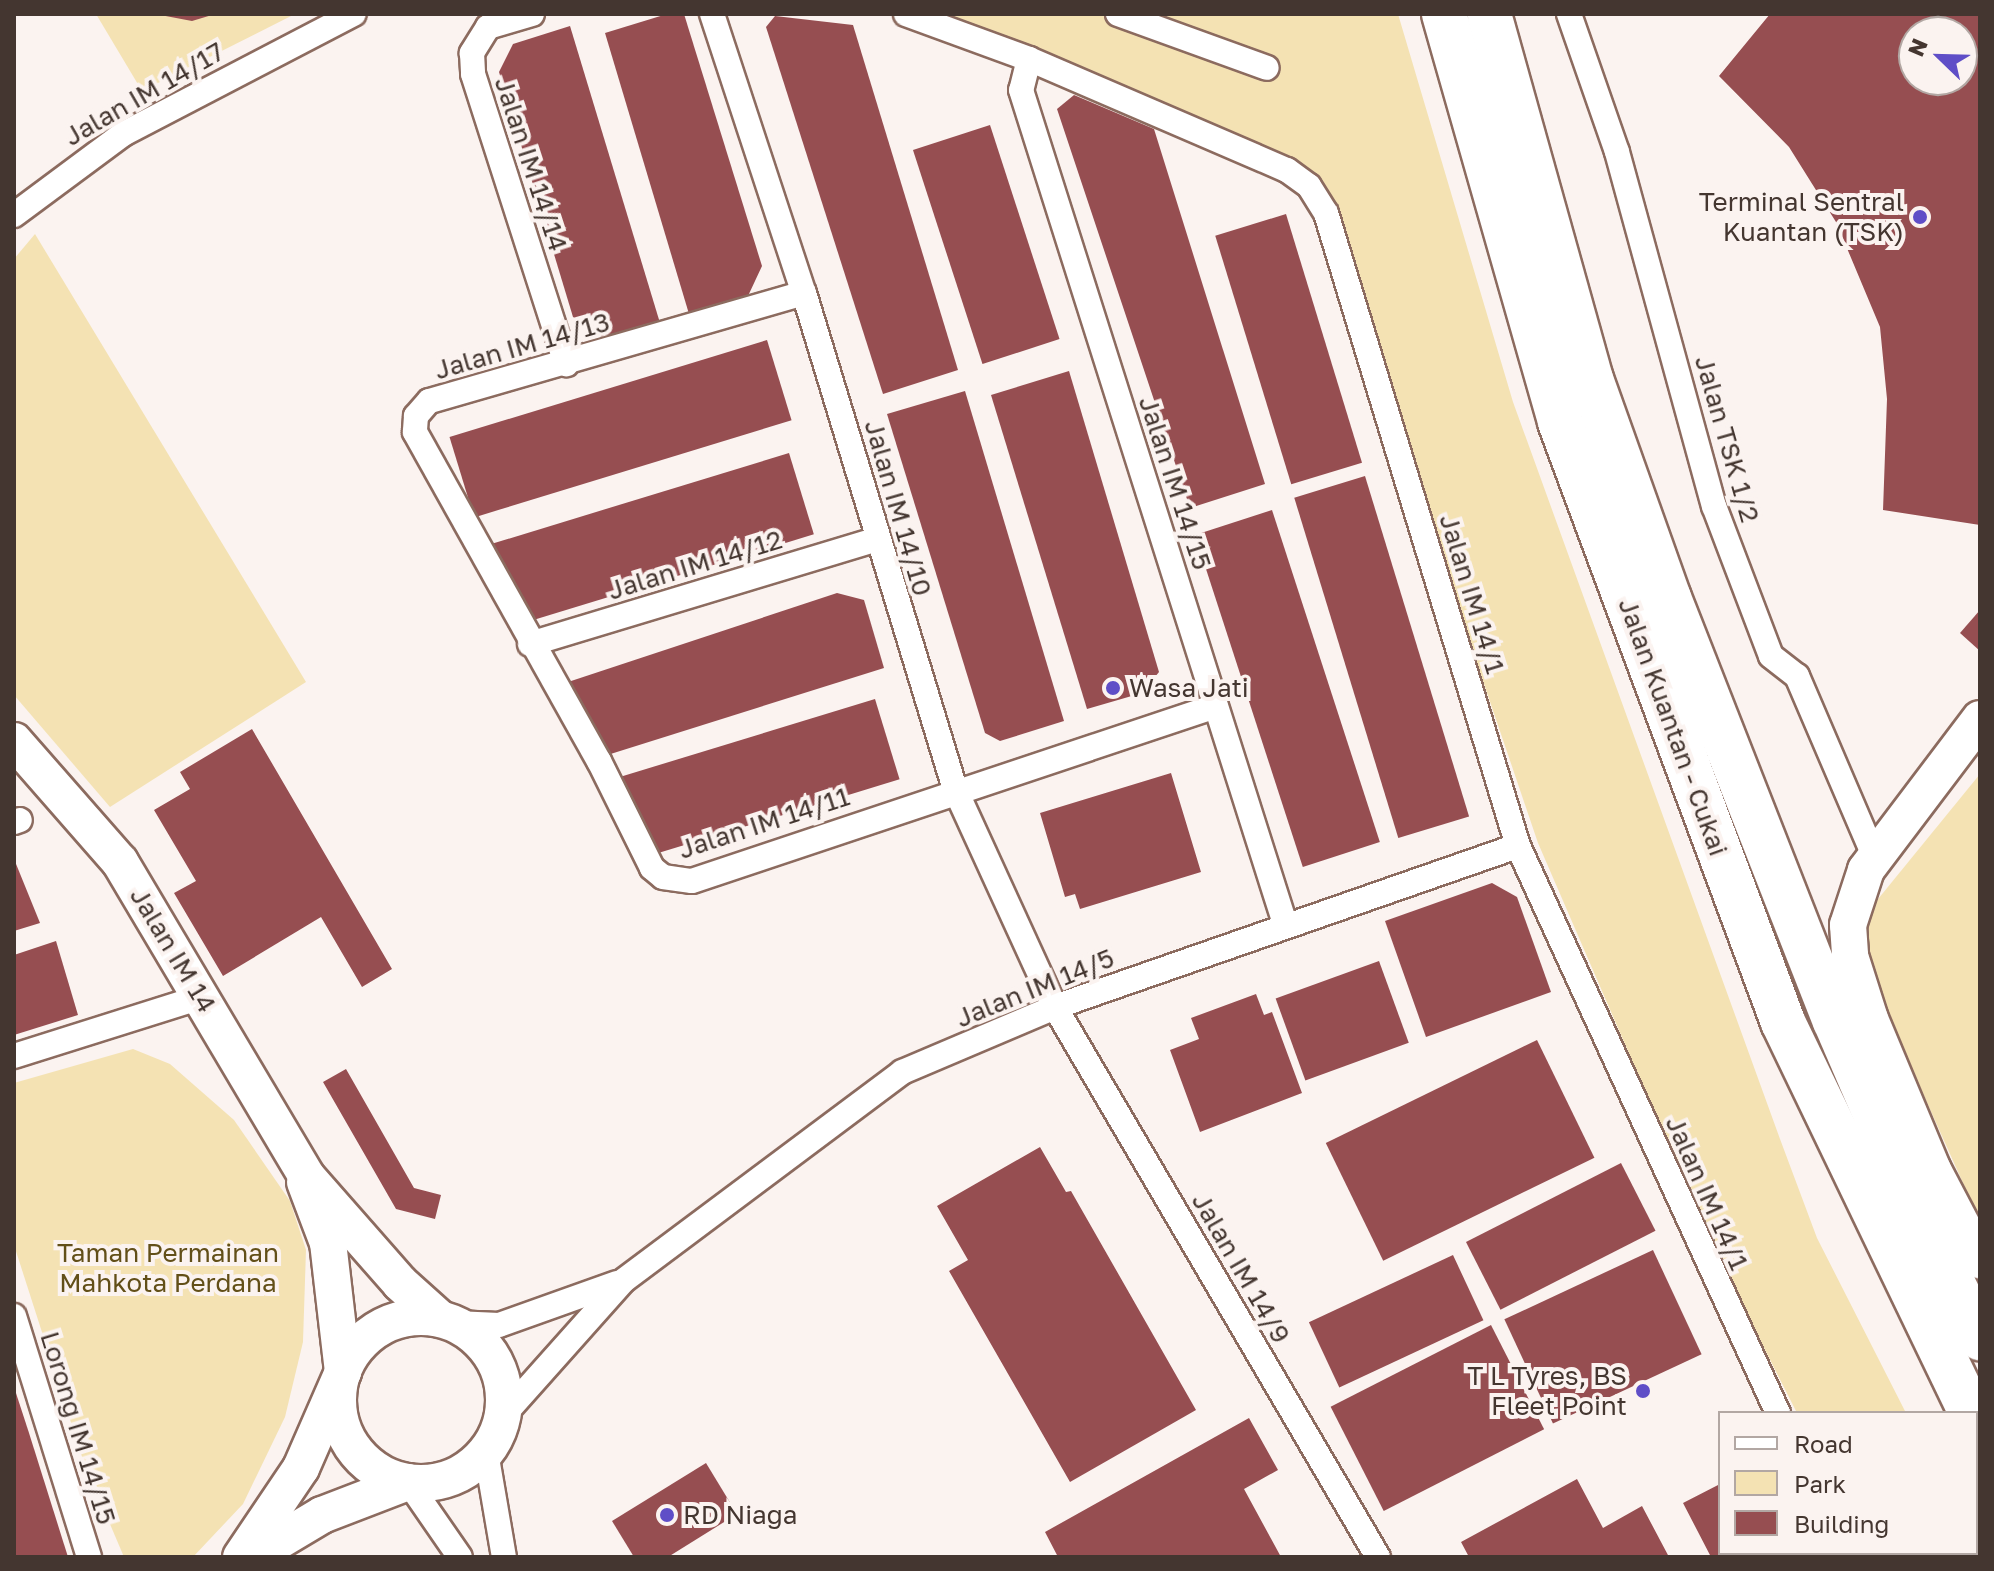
<!DOCTYPE html>
<html>
<head>
<meta charset="utf-8">
<style>
	body { margin:0 }
	#map { position:relative; width:1994px; height:1571px; overflow:hidden; background:#fbf3f0; font-family:"Golos Text",sans-serif }
	div>[style] { position:absolute }
	[style*='--x'] { left:calc(var(--x)*1px); top:calc(var(--y)*1px); width:calc(var(--w)*1px); rotate:calc(var(--a)*1deg) }
	.green>* { inset:0; background:#f4e2b3 }
	.building>* { inset:0; background:#964e51; transform-origin:0 0 }
	.roads { filter:drop-shadow(2px 0 #8c6b5f) drop-shadow(-2px 0 #8c6b5f) drop-shadow(0 2px #8c6b5f) drop-shadow(0 -2px #8c6b5f) }
	.street>* { height:24px; margin:-12px; padding:0 12px; transform-origin:12px; border-radius:12px; background:#fff }
	.secondary>* { height:36px; margin:-18px; padding:0 18px; transform-origin:18px; border-radius:18px; background:#fff }
	.secondary>.ring { margin:-18px; padding:0; box-sizing:content-box; background:none; border:36px solid #fff; border-radius:50% }
	.highway>* { height:44px; margin:-22px; padding:0 22px; transform-origin:22px; border-radius:22px; background:#fff }
	.dots>* { width:22px; height:22px; translate:-50% -50%; box-sizing:border-box; border:4px solid #fbf3f0; border-radius:50% }
	span { translate:-50% -50%; white-space:nowrap; text-align:center; line-height:1.15; -webkit-text-stroke:8px #fbf3f0; paint-order:stroke }
	.street-label { font-size:26px; color:#443630 }
	.poi-label { font-size:26px; color:#443630 }
	.right { translate:-100% -50%; text-align:right }
	.left { translate:0 -50%; text-align:left }
	.park-label { font-size:26px; color:#624f18 }
	.frame { position:absolute; inset:0; border:16px solid #443630; pointer-events:none }
	.legend { position:absolute; left:1718px; top:1411px; width:260px; height:144px; box-sizing:border-box; background:#fbf3f0; border:2px solid #b2a7a3; margin:0; padding:10px 14px; list-style:none; font-size:24px; color:#443630 }
	.legend li { display:flex; align-items:center; gap:16px; height:40px }
	.legend b { width:40px; border:2px solid #b2a7a3 }
	.north { position:absolute; left:1898px; top:16px; width:80px; height:80px; box-sizing:border-box; background:#fbf3f0; border:2px solid #b2a7a3; border-radius:50%; rotate:293deg; font-size:22px; font-weight:700; line-height:32px; text-align:center; color:#443630 }
	.north::after { content:''; display:block; margin:auto; width:28px; height:36px; background:#5f4ec7; clip-path:polygon(50% 0,100% 100%,50% 72%,0 100%) }
</style>
</head>
<body>
<div id="map">
	<div class="green">
		<div style="clip-path:polygon(96px 14px,295px 14px,142px 91px)"></div>
		<div style="clip-path:polygon(943px 14px,1398px 14px,1513px 402px,1780px 1139px,1817px 1238px,1906px 1413px,1797px 1413px,1711px 1243px,1538px 843px,1428px 519px,1336px 204px,1320px 179px,1296px 162px)"></div>
		<div style="clip-path:polygon(35px 234px,306px 682px,110px 807px,14px 695px,14px 259px)"></div>
		<div style="clip-path:polygon(1980px 774px,1980px 1221px,1865px 964px,1866px 924px,1874px 904px)"></div>
		<div style="clip-path:polygon(133px 1049px,170px 1064px,234px 1120px,290px 1201px,306px 1250px,303px 1342px,285px 1417px,243px 1504px,193px 1557px,124px 1557px,84px 1463px,14px 1245px,14px 1083px)"></div>
		<div style="clip-path:polygon(1976px 1551px,1979px 1557px,1868px 1553px,1976px 1553px)"></div>
	</div>
	<div class="building">
		<div style="clip-path:polygon(155px 14px,212px 14px,212px 15px,192px 21px)"></div>
		<div style="clip-path:polygon(667px 14px,684px 14px,762px 266px,748px 296px,689px 314px,605px 33px)"></div>
		<div style="clip-path:polygon(evenodd,1770px 14px,1980px 14px,1980px 525px,1883px 510px,1887px 399px,1880px 327px,1836px 222px,1789px 147px,1719px 76px,1770px 14px,1914px 32px,1962px 32px,1962px 80px,1914px 80px,1914px 32px)"></div>
		<div style="clip-path:polygon(775px 16px,853px 25px,958px 370px,883px 394px,766px 27px)"></div>
		<div style="clip-path:polygon(570px 26px,660px 323px,607px 340px,573px 317px,499px 72px,513px 44px)"></div>
		<div style="clip-path:polygon(1074px 95px,1154px 129px,1265px 484px,1190px 508px,1057px 109px)"></div>
		<div style="left:990px;top:125px;width:225px;height:81px;rotate:72deg"></div>
		<div style="left:1286px;top:214px;width:260px;height:74px;rotate:73deg"></div>
		<div style="left:767px;top:340px;width:84px;height:332px;rotate:73deg"></div>
		<div style="clip-path:polygon(1069px 371px,1159px 672px,1142px 693px,1087px 709px,991px 395px)"></div>
		<div style="clip-path:polygon(965px 391px,1064px 721px,1000px 741px,985px 733px,887px 414px)"></div>
		<div style="left:789px;top:453px;width:85px;height:320px;rotate:73deg"></div>
		<div style="left:1365px;top:476px;width:356px;height:74px;rotate:73deg"></div>
		<div style="left:1272px;top:510px;width:349px;height:81px;rotate:72deg"></div>
		<div style="clip-path:polygon(837px 593px,864px 600px,884px 668px,601px 757px,562px 684px)"></div>
		<div style="clip-path:polygon(1980px 610px,1980px 651px,1960px 633px)"></div>
		<div style="left:875px;top:699px;width:84px;height:272px;rotate:73deg"></div>
		<div style="clip-path:polygon(252px 729px,392px 969px,362px 987px,321px 917px,223px 976px,174px 893px,196px 881px,154px 810px,190px 789px,180px 772px)"></div>
		<div style="clip-path:polygon(1171px 773px,1201px 872px,1080px 909px,1075px 894px,1065px 897px,1040px 813px)"></div>
		<div style="clip-path:polygon(14px 859px,40px 923px,14px 931px)"></div>
		<div style="clip-path:polygon(1492px 883px,1517px 897px,1551px 992px,1426px 1037px,1385px 921px)"></div>
		<div style="clip-path:polygon(56px 941px,78px 1015px,14px 1035px,14px 955px)"></div>
		<div style="left:1379px;top:961px;width:87px;height:110px;rotate:70deg"></div>
		<div style="clip-path:polygon(1256px 994px,1264px 1015px,1272px 1012px,1302px 1093px,1200px 1132px,1170px 1050px,1199px 1039px,1191px 1018px)"></div>
		<div style="left:1537px;top:1040px;width:131px;height:235px;rotate:64deg"></div>
		<div style="clip-path:polygon(346px 1069px,414px 1188px,441px 1195px,435px 1219px,396px 1209px,323px 1082px)"></div>
		<div style="clip-path:polygon(1040px 1147px,1066px 1192px,1071px 1191px,1196px 1410px,1070px 1482px,949px 1271px,968px 1260px,937px 1206px)"></div>
		<div style="left:1621px;top:1163px;width:76px;height:174px;rotate:63deg"></div>
		<div style="left:1653px;top:1250px;width:115px;height:164px;rotate:65deg"></div>
		<div style="left:1453px;top:1255px;width:72px;height:159px;rotate:65deg"></div>
		<div style="left:1491px;top:1325px;width:117px;height:180px;rotate:63deg"></div>
		<div style="clip-path:polygon(14px 1387px,29px 1433px,68px 1557px,14px 1557px)"></div>
		<div style="clip-path:polygon(1249px 1418px,1278px 1470px,1244px 1489px,1281px 1557px,1058px 1557px,1045px 1532px)"></div>
		<div style="clip-path:polygon(706px 1463px,737px 1514px,668px 1557px,634px 1557px,612px 1521px)"></div>
		<div style="clip-path:polygon(1577px 1479px,1603px 1528px,1642px 1506px,1669px 1557px,1469px 1557px,1461px 1542px)"></div>
		<div style="clip-path:polygon(1720px 1484px,1720px 1553px,1762px 1553px,1711px 1557px,1683px 1503px)"></div>
		<div style="clip-path:polygon(1778px 1553px,1823px 1553px,1825px 1557px,1769px 1557px)"></div>
	</div>
	<div class="roads">
		<div class="street">
			<div style="--x:532;--y:14;--w:46;--a:163.5"></div>
			<div style="--x:488;--y:27;--w:31;--a:122"></div>
			<div style="--x:472;--y:53;--w:21;--a:87"></div>
			<div style="--x:473;--y:74;--w:305;--a:72.2"></div>
			<div style="--x:712;--y:14;--w:294;--a:71.8"></div>
			<div style="--x:804;--y:293;--w:518;--a:73.07"></div>
			<div style="--x:955;--y:789;--w:240;--a:65.4"></div>
			<div style="--x:1055;--y:1007;--w:638;--a:59.58"></div>
			<div style="--x:906;--y:14;--w:131;--a:20.1"></div>
			<div style="--x:1029;--y:59;--w:281;--a:23.3"></div>
			<div style="--x:1287;--y:170;--w:27;--a:36"></div>
			<div style="--x:1309;--y:186;--w:32;--a:58"></div>
			<div style="--x:1326;--y:213;--w:661;--a:73.13"></div>
			<div style="--x:1518;--y:846;--w:624;--a:65.37"></div>
			<div style="--x:1118;--y:14;--w:158;--a:19.9"></div>
			<div style="--x:1569;--y:14;--w:146;--a:70.8"></div>
			<div style="--x:1617;--y:152;--w:367;--a:74.7"></div>
			<div style="--x:1714;--y:506;--w:160;--a:69.2"></div>
			<div style="--x:1771;--y:656;--w:33;--a:38"></div>
			<div style="--x:1797;--y:676;--w:198;--a:66.8"></div>
			<div style="--x:1029;--y:59;--w:32;--a:104"></div>
			<div style="--x:1021;--y:90;--w:875;--a:72.43"></div>
			<div style="--x:14;--y:215;--w:136;--a:-36.6"></div>
			<div style="--x:123;--y:134;--w:260;--a:-27.5"></div>
			<div style="--x:804;--y:293;--w:390;--a:163.9"></div>
			<div style="--x:429;--y:401;--w:20;--a:131"></div>
			<div style="--x:416;--y:416;--w:16;--a:94"></div>
			<div style="--x:415;--y:432;--w:377;--a:60.8"></div>
			<div style="--x:599;--y:761;--w:119;--a:63.6"></div>
			<div style="--x:652;--y:868;--w:14;--a:39"></div>
			<div style="--x:663;--y:877;--w:29;--a:8"></div>
			<div style="--x:692;--y:881;--w:552;--a:-18.47"></div>
			<div style="--x:530;--y:644;--w:363;--a:-16.8"></div>
			<div style="--x:14;--y:822;--w:6;--a:-18"></div>
			<div style="--x:14;--y:1056;--w:196;--a:-17.5"></div>
			<div style="--x:14;--y:1316;--w:252;--a:72.7"></div>
			<div style="--x:455;--y:1323;--w:44;--a:2.6"></div>
			<div style="--x:499;--y:1325;--w:125;--a:-19.6"></div>
			<div style="--x:502;--y:1417;--w:182;--a:-48.3"></div>
			<div style="--x:623;--y:1281;--w:349;--a:-36.8"></div>
			<div style="--x:902;--y:1072;--w:166;--a:-23"></div>
			<div style="--x:1055;--y:1007;--w:490;--a:-19.2"></div>
			<div style="--x:486;--y:1452;--w:107;--a:80.3"></div>
			<div style="--x:408;--y:1482;--w:91;--a:55.3"></div>
			<div style="--x:1850;--y:1553;--w:4;--a:63"></div>
		</div>
		<div class="secondary">
			<div style="--x:1980;--y:719;--w:189;--a:127.1"></div>
			<div style="--x:1866;--y:870;--w:58;--a:108.1"></div>
			<div style="--x:1848;--y:925;--w:31;--a:86"></div>
			<div style="--x:1850;--y:956;--w:66;--a:72.4"></div>
			<div style="--x:1870;--y:1019;--w:164;--a:67.4"></div>
			<div style="--x:1933;--y:1170;--w:102;--a:62.4"></div>
			<div style="--x:14;--y:741;--w:161;--a:48.8"></div>
			<div style="--x:120;--y:862;--w:366;--a:59.3"></div>
			<div style="--x:307;--y:1177;--w:141;--a:48.7"></div>
			<div style="--x:400;--y:1283;--w:52;--a:41.9"></div>
			<div class="ring" style="left:338px;top:1317px;width:130px;height:130px"></div>
			<div style="--x:255;--y:1555;--w:78;--a:-30.8"></div>
			<div style="--x:322;--y:1515;--w:92;--a:-21"></div>
			<div style="--x:241;--y:1557;--w:107;--a:-56"></div>
			<div style="--x:301;--y:1468;--w:105;--a:-66.4"></div>
			<div style="--x:343;--y:1372;--w:130;--a:-96.6"></div>
			<div style="--x:328;--y:1243;--w:65;--a:-110.7"></div>
		</div>
		<div class="highway">
			<div style="--x:1444;--y:14;--w:424;--a:74.1"></div>
			<div style="--x:1560;--y:422;--w:640;--a:69.61"></div>
			<div style="--x:1783;--y:1022;--w:434;--a:64.3"></div>
			<div style="--x:1489;--y:14;--w:379;--a:74.4"></div>
			<div style="--x:1591;--y:379;--w:232;--a:70.4"></div>
			<div style="--x:1669;--y:598;--w:454;--a:68.6"></div>
			<div style="--x:1835;--y:1021;--w:197;--a:66.7"></div>
			<div style="--x:1913;--y:1202;--w:152;--a:63.8"></div>
		</div>
	</div>
	<div class="dots">
		<div style="left:1920px;top:217px;background:#5f4ec7"></div>
		<div style="left:1113px;top:688px;background:#5f4ec7"></div>
		<div style="left:1643px;top:1391px;background:#5f4ec7"></div>
		<div style="left:667px;top:1515px;background:#5f4ec7"></div>
	</div>
	<div class="street-label">
		<span style="left:144px;top:94px;rotate:-30deg">Jalan IM 14/17</span>
		<span style="left:531px;top:164px;rotate:72deg">Jalan IM 14/14</span>
		<span style="left:522px;top:346px;rotate:-16deg">Jalan IM 14/13</span>
		<span style="left:1727px;top:439px;rotate:74deg">Jalan TSK 1/2</span>
		<span style="left:1175px;top:483px;rotate:72deg">Jalan IM 14/15</span>
		<span style="left:898px;top:508px;rotate:74deg">Jalan IM 14/10</span>
		<span style="left:695px;top:565px;rotate:-17deg">Jalan IM 14/12</span>
		<span style="left:1472px;top:594px;rotate:73deg">Jalan IM 14/1</span>
		<span style="left:1673px;top:727px;rotate:70deg">Jalan Kuantan - Cukai</span>
		<span style="left:764px;top:823px;rotate:-18deg">Jalan IM 14/11</span>
		<span style="left:173px;top:950px;rotate:59deg">Jalan IM 14</span>
		<span style="left:1035px;top:988px;rotate:-22deg">Jalan IM 14/5</span>
		<span style="left:1707px;top:1193px;rotate:66deg">Jalan IM 14/1</span>
		<span style="left:1241px;top:1268px;rotate:60deg">Jalan IM 14/9</span>
		<span style="left:78px;top:1428px;rotate:73deg">Lorong IM 14/15</span>
	</div>
	<div class="poi-label">
		<span class="right" style="left:1904px;top:217px">Terminal Sentral<br>Kuantan (TSK)</span>
		<span class="left" style="left:1129px;top:688px">Wasa Jati</span>
		<span class="right" style="left:1627px;top:1391px">T L Tyres, BS<br>Fleet Point</span>
		<span class="left" style="left:683px;top:1515px">RD Niaga</span>
	</div>
	<div class="park-label">
		<span style="left:168px;top:1268px">Taman Permainan<br>Mahkota Perdana</span>
	</div>
	<div class="frame"></div>
	<ul class="legend">
	<li><b style="height:10px;background:#fff"></b>Road</li>
	<li><b style="height:22px;background:#f4e2b3"></b>Park</li>
	<li><b style="height:22px;background:#964e51"></b>Building</li>
	</ul>
	<div class="north">N</div>
</div>
</body>
</html>
